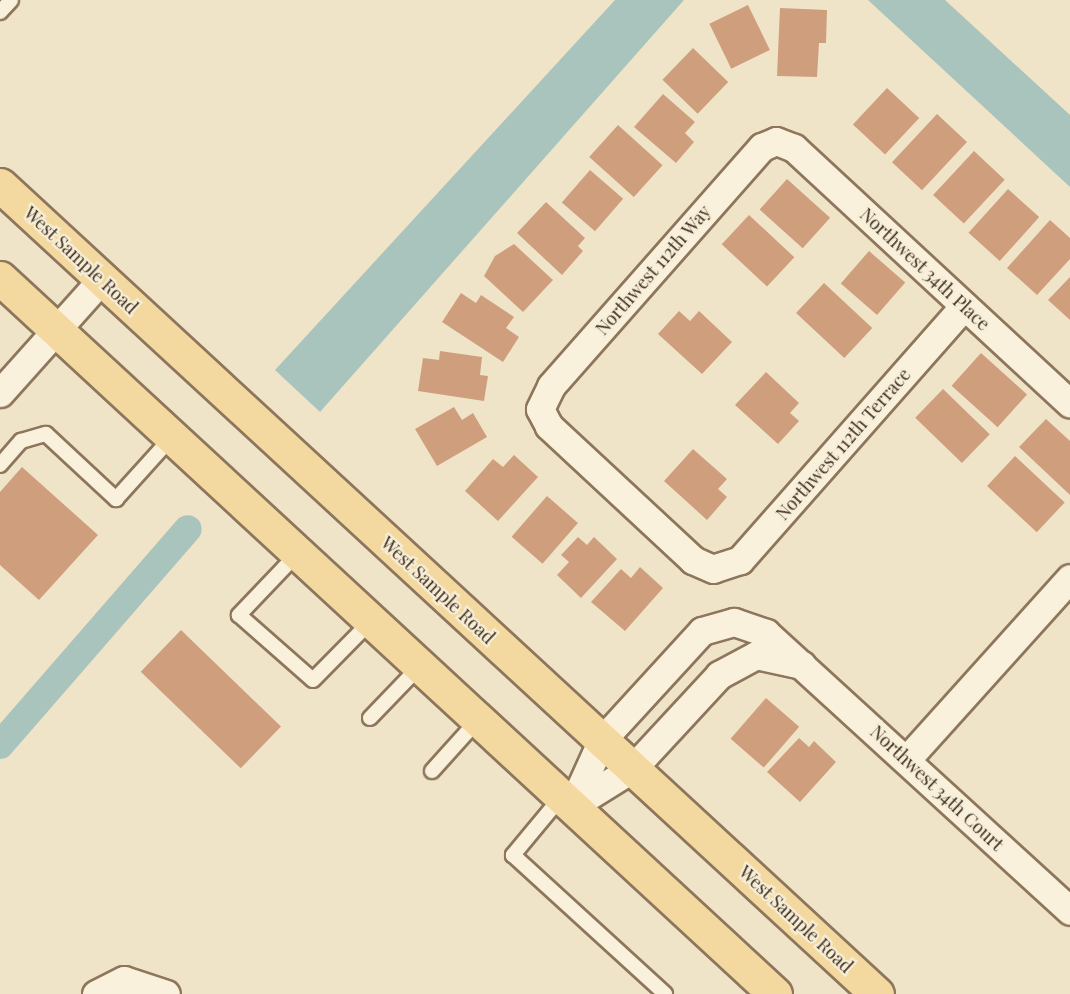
<!DOCTYPE html>
<html>
<head>
<meta charset="utf-8">
<style>
	body { margin:0 }
	#map { position:relative; width:1070px; height:994px; overflow:hidden; background:#f0e4c8; font-family:"Playfair Display",serif }
	div>[style] { position:absolute }
	[style*='--x'] { left:calc(var(--x)*1px); top:calc(var(--y)*1px); width:calc(var(--w)*1px); rotate:calc(var(--a)*1deg) }
	.water>* { inset:0; background:#a9c4bc }
	.canal>* { height:28px; margin:-14px; padding:0 14px; transform-origin:14px; border-radius:14px; background:#a9c4bc }
	.building>* { inset:0; background:#cf9f7d; transform-origin:0 0 }
	.roads { filter:drop-shadow(2px 0 #8d765c) drop-shadow(-2px 0 #8d765c) drop-shadow(0 2px #8d765c) drop-shadow(0 -2px #8d765c) }
	.lane>* { height:14px; margin:-7px; padding:0 7px; transform-origin:7px; border-radius:7px; background:#faf1dc }
	.street>* { height:27px; margin:-13.5px; padding:0 13.5px; transform-origin:13.5px; border-radius:13.5px; background:#faf1dc }
	.primary>* { height:33px; margin:-16.5px; padding:0 16.5px; transform-origin:16.5px; border-radius:16.5px; background:#f3d9a0 }
	span { translate:-50% -50%; white-space:nowrap; text-align:center; line-height:1.15; -webkit-text-stroke:4.5px #f7eed8; paint-order:stroke }
	.street-label { font-size:18px; color:#3d2e20 }
</style>
</head>
<body>
<div id="map">
	<div class="water">
		<div style="clip-path:polygon(615px 0,684px 0,320px 412px,275px 370px)"></div>
		<div style="clip-path:polygon(868px 0,945px 0,1070px 115px,1070px 187px)"></div>
	</div>
	<div class="canal">
		<div style="--x:0;--y:745;--w:286;--a:-49"></div>
	</div>
	<div class="building">
		<div style="left:748px;top:5px;width:50px;height:43px;rotate:64deg"></div>
		<div style="clip-path:polygon(780px 8px,827px 10px,826px 43px,819px 43px,817px 77px,777px 76px)"></div>
		<div style="left:693px;top:48px;width:49px;height:44px;rotate:44deg"></div>
		<div style="left:887px;top:88px;width:44px;height:50px;rotate:43deg"></div>
		<div style="clip-path:polygon(663px 94px,695px 122px,685px 133px,694px 142px,676px 163px,634px 127px)"></div>
		<div style="left:937px;top:114px;width:41px;height:66px;rotate:43deg"></div>
		<div style="left:618px;top:125px;width:60px;height:43px;rotate:42deg"></div>
		<div style="left:974px;top:151px;width:42px;height:60px;rotate:43deg"></div>
		<div style="left:590px;top:170px;width:44px;height:43px;rotate:41deg"></div>
		<div style="left:787px;top:179px;width:58px;height:41px;rotate:42deg"></div>
		<div style="left:1008px;top:189px;width:42px;height:59px;rotate:42deg"></div>
		<div style="clip-path:polygon(546px 202px,585px 238px,578px 246px,583px 251px,562px 275px,517px 233px)"></div>
		<div style="left:749px;top:215px;width:62px;height:40px;rotate:43deg"></div>
		<div style="clip-path:polygon(1050px 220px,1070px 238px,1070px 259px,1037px 295px,1007px 268px)"></div>
		<div style="clip-path:polygon(514px 244px,553px 280px,523px 312px,484px 276px,495px 256px)"></div>
		<div style="left:869px;top:251px;width:48px;height:43px;rotate:41deg"></div>
		<div style="clip-path:polygon(1070px 277px,1070px 320px,1048px 300px)"></div>
		<div style="left:824px;top:283px;width:66px;height:41px;rotate:43deg"></div>
		<div style="clip-path:polygon(461px 293px,476px 303px,481px 295px,514px 317px,506px 328px,519px 337px,503px 362px,442px 322px)"></div>
		<div style="clip-path:polygon(679px 311px,690px 321px,699px 311px,732px 342px,702px 374px,658px 334px)"></div>
		<div style="clip-path:polygon(440px 351px,482px 357px,480px 375px,488px 376px,484px 401px,418px 391px,423px 358px,439px 360px)"></div>
		<div style="left:981px;top:353px;width:62px;height:44px;rotate:42deg"></div>
		<div style="clip-path:polygon(766px 372px,799px 403px,790px 413px,799px 421px,778px 444px,735px 405px)"></div>
		<div style="left:943px;top:389px;width:65px;height:40px;rotate:44deg"></div>
		<div style="clip-path:polygon(454px 407px,462px 420px,473px 413px,487px 437px,437px 466px,415px 429px)"></div>
		<div style="clip-path:polygon(1046px 419px,1070px 441px,1070px 495px,1019px 447px)"></div>
		<div style="clip-path:polygon(693px 449px,727px 479px,718px 489px,727px 497px,707px 520px,664px 481px)"></div>
		<div style="clip-path:polygon(514px 455px,538px 477px,498px 521px,465px 491px,493px 459px,503px 467px)"></div>
		<div style="left:1015px;top:456px;width:68px;height:41px;rotate:43deg"></div>
		<div style="clip-path:polygon(22px 467px,98px 535px,39px 600px,0 565px,0 492px)"></div>
		<div style="left:547px;top:496px;width:41px;height:54px;rotate:41deg"></div>
		<div style="clip-path:polygon(578px 537px,587px 545px,594px 537px,617px 559px,581px 598px,557px 575px,569px 562px,561px 555px)"></div>
		<div style="clip-path:polygon(640px 567px,663px 588px,625px 631px,591px 602px,621px 569px,631px 578px)"></div>
		<div style="left:181px;top:630px;width:139px;height:58px;rotate:44deg"></div>
		<div style="left:766px;top:698px;width:44px;height:54px;rotate:41deg"></div>
		<div style="clip-path:polygon(799px 738px,809px 747px,814px 741px,836px 762px,800px 802px,767px 772px)"></div>
	</div>
	<div class="roads">
		<div class="lane">
			<div style="--x:0;--y:12;--w:16;--a:-47"></div>
			<div style="--x:0;--y:465;--w:32;--a:-49"></div>
			<div style="--x:21;--y:441;--w:26;--a:-16"></div>
			<div style="--x:46;--y:434;--w:96;--a:42.9"></div>
			<div style="--x:116;--y:499;--w:84;--a:-47.9"></div>
			<div style="--x:298;--y:553;--w:86;--a:133.6"></div>
			<div style="--x:239;--y:615;--w:98;--a:41.3"></div>
			<div style="--x:313;--y:680;--w:83;--a:-45.5"></div>
			<div style="--x:370;--y:718;--w:72;--a:-46.1"></div>
			<div style="--x:432;--y:771;--w:69;--a:-48"></div>
			<div style="--x:562;--y:796;--w:77;--a:129.7"></div>
			<div style="--x:513;--y:855;--w:206;--a:42.4"></div>
		</div>
		<div class="street">
			<div style="--x:964;--y:306;--w:339;--a:131.4"></div>
			<div style="--x:740;--y:560;--w:28;--a:162"></div>
			<div style="--x:713;--y:569;--w:22;--a:-156"></div>
			<div style="--x:693;--y:560;--w:197;--a:-137.1"></div>
			<div style="--x:549;--y:426;--w:19;--a:-118"></div>
			<div style="--x:540;--y:409;--w:25;--a:-64"></div>
			<div style="--x:551;--y:386;--w:319;--a:-48.6"></div>
			<div style="--x:762;--y:147;--w:15;--a:-23"></div>
			<div style="--x:776;--y:141;--w:19;--a:21"></div>
			<div style="--x:794;--y:148;--w:376;--a:42.8"></div>
			<div style="--x:0;--y:393;--w:152;--a:-48.2"></div>
			<div style="--x:908;--y:758;--w:242;--a:-48"></div>
			<div style="--x:572;--y:806;--w:72;--a:-65.6"></div>
			<div style="--x:602;--y:740;--w:148;--a:-47.5"></div>
			<div style="--x:702;--y:631;--w:33;--a:-16"></div>
			<div style="--x:734;--y:622;--w:34;--a:19"></div>
			<div style="--x:766;--y:633;--w:412;--a:42.4"></div>
			<div style="--x:572;--y:806;--w:72;--a:-31.9"></div>
			<div style="--x:633;--y:768;--w:127;--a:-47.2"></div>
			<div style="--x:719;--y:675;--w:42;--a:-28.4"></div>
			<div style="--x:756;--y:655;--w:47;--a:12.3"></div>
			<div style="--x:96;--y:994;--w:31;--a:-27"></div>
			<div style="--x:124;--y:980;--w:44;--a:18.4"></div>
		</div>
		<div class="primary">
			<div style="--x:0;--y:185;--w:1193;--a:42.69"></div>
			<div style="--x:0;--y:278;--w:1055;--a:42.73"></div>
		</div>
	</div>
	<div class="street-label">
		<span style="left:81px;top:260px;rotate:43deg">West Sample Road</span>
		<span style="left:925px;top:269px;rotate:43deg">Northwest 34th Place</span>
		<span style="left:653px;top:270px;rotate:-49deg">Northwest 112th Way</span>
		<span style="left:843px;top:444px;rotate:-49deg">Northwest 112th Terrace</span>
		<span style="left:438px;top:590px;rotate:43deg">West Sample Road</span>
		<span style="left:937px;top:788px;rotate:43deg">Northwest 34th Court</span>
		<span style="left:796px;top:919px;rotate:43deg">West Sample Road</span>
	</div>
</div>
</body>
</html>
